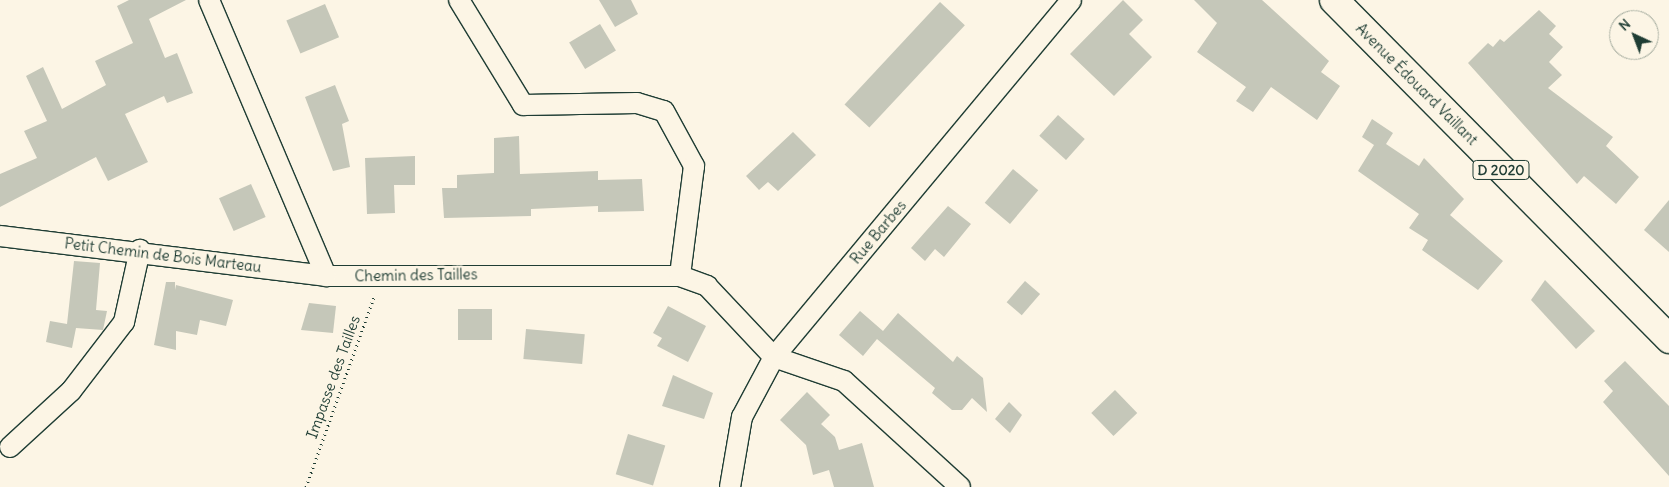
<!DOCTYPE html>
<html>
<head>
<meta charset="utf-8">
<style>
	body { margin:0 }
	#map { position:relative; width:1669px; height:487px; overflow:hidden; background:#fcf5e5; font-family:Delius,sans-serif }
	div>[style] { position:absolute }
	[style*='--x'] { left:calc(var(--x)*1px); top:calc(var(--y)*1px); width:calc(var(--w)*1px); rotate:calc(var(--a)*1deg) }
	.building>* { inset:0; background:#c5c7b9; transform-origin:0 0 }
	.path>* { height:3px; margin-top:-1.5px; transform-origin:0; background:repeating-linear-gradient(90deg,#1f3d34 0 1px,transparent 0 5px) }
	.roads { filter:drop-shadow(1px 0 #1f3d34) drop-shadow(-1px 0 #1f3d34) drop-shadow(0 1px #1f3d34) drop-shadow(0 -1px #1f3d34) }
	.minor>* { height:20px; margin:-10px; padding:0 10px; transform-origin:10px; border-radius:10px; background:#fcf5e5 }
	.primary>* { height:28px; margin:-14px; padding:0 14px; transform-origin:14px; border-radius:14px; background:#fcf5e5 }
	span { translate:-50% -50%; white-space:nowrap; text-align:center; line-height:1.15; -webkit-text-stroke:4.5px #fcf5e5; paint-order:stroke }
	.shield-label span { padding:1px 4px; background:#fcf5e5; border:1px solid; border-radius:4px; -webkit-text-stroke-width:0 }
	.shield-label { font-size:14px; color:#1f3d34; font-weight:700 }
	.street-label { font-size:15px; color:#1f3d34 }
	.north { position:absolute; left:1609px; top:10px; width:50px; height:50px; box-sizing:border-box; background:#fcf5e5; border:1px solid #a4ab9e; border-radius:50%; rotate:317deg; font-size:14px; font-weight:700; line-height:20px; text-align:center; color:#1f3d34 }
	.north::after { content:''; display:block; margin:auto; width:18px; height:22px; background:#1f3d34; clip-path:polygon(50% 0,100% 100%,50% 72%,0 100%) }
</style>
</head>
<body>
<div id="map">
	<div class="building">
		<div style="clip-path:polygon(129px 0,186px 0,149px 19px,165px 58px,177px 53px,193px 93px,167px 103px,164px 96px,125px 114px,148px 162px,108px 181px,96px 157px,0 207px,0 174px,37px 158px,24px 131px,47px 121px,26px 76px,43px 67px,62px 109px,106px 85px,95px 61px,133px 43px,117px 6px)"></div>
		<div style="clip-path:polygon(599px 0,631px 0,638px 14px,615px 27px)"></div>
		<div style="clip-path:polygon(1123px 0,1143px 20px,1129px 34px,1152px 57px,1114px 96px,1070px 54px)"></div>
		<div style="clip-path:polygon(1194px 0,1262px 0,1329px 61px,1321px 72px,1340px 86px,1317px 120px,1271px 87px,1253px 112px,1236px 101px,1246px 87px,1197px 52px,1217px 23px)"></div>
		<div style="left:940px;top:2px;width:34px;height:140px;rotate:43deg"></div>
		<div style="left:325px;top:4px;width:36px;height:42px;rotate:67deg"></div>
		<div style="clip-path:polygon(1539px 10px,1556px 26px,1549px 34px,1563px 47px,1549px 62px,1562px 75px,1548px 88px,1613px 137px,1606px 146px,1639px 177px,1616px 204px,1584px 176px,1577px 184px,1468px 63px,1488px 43px,1493px 47px,1500px 39px,1504px 42px)"></div>
		<div style="left:600px;top:24px;width:31px;height:36px;rotate:59deg"></div>
		<div style="clip-path:polygon(335px 85px,349px 121px,342px 124px,350px 167px,333px 171px,305px 97px)"></div>
		<div style="left:1058px;top:115px;width:36px;height:28px;rotate:42deg"></div>
		<div style="clip-path:polygon(1372px 119px,1393px 133px,1386px 144px,1419px 166px,1424px 158px,1464px 199px,1450px 215px,1503px 261px,1478px 290px,1422px 250px,1428px 240px,1409px 228px,1419px 214px,1358px 171px,1374px 145px,1362px 137px)"></div>
		<div style="clip-path:polygon(793px 132px,816px 155px,778px 191px,768px 182px,759px 190px,746px 176px)"></div>
		<div style="clip-path:polygon(519px 136px,520px 174px,598px 171px,598px 180px,642px 179px,644px 211px,598px 212px,598px 206px,531px 209px,531px 216px,444px 218px,442px 188px,457px 188px,457px 175px,494px 173px,494px 138px)"></div>
		<div style="clip-path:polygon(415px 156px,415px 185px,394px 185px,395px 213px,367px 214px,365px 158px)"></div>
		<div style="left:1013px;top:169px;width:33px;height:44px;rotate:40deg"></div>
		<div style="left:251px;top:184px;width:36px;height:35px;rotate:66deg"></div>
		<div style="clip-path:polygon(1669px 200px,1669px 252px,1644px 230px)"></div>
		<div style="clip-path:polygon(948px 206px,971px 224px,944px 257px,935px 249px,925px 261px,911px 248px)"></div>
		<div style="clip-path:polygon(74px 261px,100px 263px,96px 310px,107px 311px,103px 330px,76px 328px,72px 348px,46px 342px,50px 321px,67px 324px)"></div>
		<div style="clip-path:polygon(1545px 280px,1595px 331px,1576px 349px,1531px 300px)"></div>
		<div style="left:1025px;top:281px;width:20px;height:28px;rotate:41deg"></div>
		<div style="clip-path:polygon(166px 282px,175px 282px,175px 290px,176px 285px,233px 300px,226px 326px,200px 320px,197px 335px,176px 331px,176px 350px,154px 345px)"></div>
		<div style="clip-path:polygon(309px 303px,336px 306px,333px 333px,301px 330px)"></div>
		<div style="clip-path:polygon(668px 306px,706px 326px,688px 362px,657px 346px,662px 338px,653px 333px)"></div>
		<div style="left:492px;top:309px;width:31px;height:34px;rotate:90deg"></div>
		<div style="clip-path:polygon(860px 311px,883px 331px,898px 313px,953px 362px,957px 356px,983px 378px,987px 412px,972px 398px,962px 410px,952px 410px,932px 393px,935px 388px,877px 339px,863px 356px,839px 335px)"></div>
		<div style="left:526px;top:329px;width:59px;height:30px;rotate:5deg"></div>
		<div style="clip-path:polygon(1625px 361px,1669px 406px,1669px 476px,1603px 402px,1613px 391px,1604px 381px)"></div>
		<div style="clip-path:polygon(673px 375px,713px 393px,704px 419px,662px 406px)"></div>
		<div style="left:1115px;top:390px;width:32px;height:33px;rotate:46deg"></div>
		<div style="clip-path:polygon(807px 392px,830px 415px,821px 424px,835px 437px,839px 450px,862px 443px,874px 487px,834px 487px,829px 470px,813px 475px,806px 445px,780px 420px)"></div>
		<div style="clip-path:polygon(1009px 402px,1022px 415px,1010px 433px,995px 419px)"></div>
		<div style="left:628px;top:434px;width:39px;height:42px;rotate:17deg"></div>
	</div>
	<div class="path">
		<div style="--x:306;--y:487;--w:202;--a:-70.3"></div>
	</div>
	<div class="roads">
		<div class="minor">
			<div style="--x:209;--y:0;--w:300;--a:67"></div>
			<div style="--x:326;--y:276;--w:354;--a:0"></div>
			<div style="--x:680;--y:276;--w:29;--a:20"></div>
			<div style="--x:707;--y:286;--w:98;--a:46.7"></div>
			<div style="--x:774;--y:357;--w:74;--a:18.9"></div>
			<div style="--x:844;--y:381;--w:157;--a:42.4"></div>
			<div style="--x:459;--y:0;--w:123;--a:58.6"></div>
			<div style="--x:523;--y:105;--w:114;--a:-1"></div>
			<div style="--x:637;--y:103;--w:28;--a:17"></div>
			<div style="--x:664;--y:111;--w:63;--a:61.4"></div>
			<div style="--x:694;--y:166;--w:111;--a:97.3"></div>
			<div style="--x:0;--y:236;--w:328;--a:7"></div>
			<div style="--x:10;--y:447;--w:83;--a:-42.6"></div>
			<div style="--x:71;--y:391;--w:87;--a:-52.5"></div>
			<div style="--x:124;--y:322;--w:74;--a:-77.5"></div>
			<div style="--x:730;--y:487;--w:71;--a:-80.3"></div>
			<div style="--x:742;--y:417;--w:68;--a:-61.9"></div>
			<div style="--x:774;--y:357;--w:464;--a:-50.2"></div>
		</div>
		<div class="primary">
			<div style="--x:1334;--y:0;--w:477;--a:45.3"></div>
		</div>
	</div>
	<div class="shield-label">
		<span style="left:1501px;top:170px">D 2020</span>
	</div>
	<div class="street-label">
		<span style="left:1417px;top:84px;rotate:45deg">Avenue Édouard Vaillant</span>
		<span style="left:878px;top:232px;rotate:-50deg">Rue Barbes</span>
		<span style="left:163px;top:255px;rotate:7deg">Petit Chemin de Bois Marteau</span>
		<span style="left:416px;top:275px;rotate:-1deg">Chemin des Tailles</span>
		<span style="left:333px;top:377px;rotate:-70deg">Impasse des Tailles</span>
	</div>
	<div class="north">N</div>
</div>
</body>
</html>
